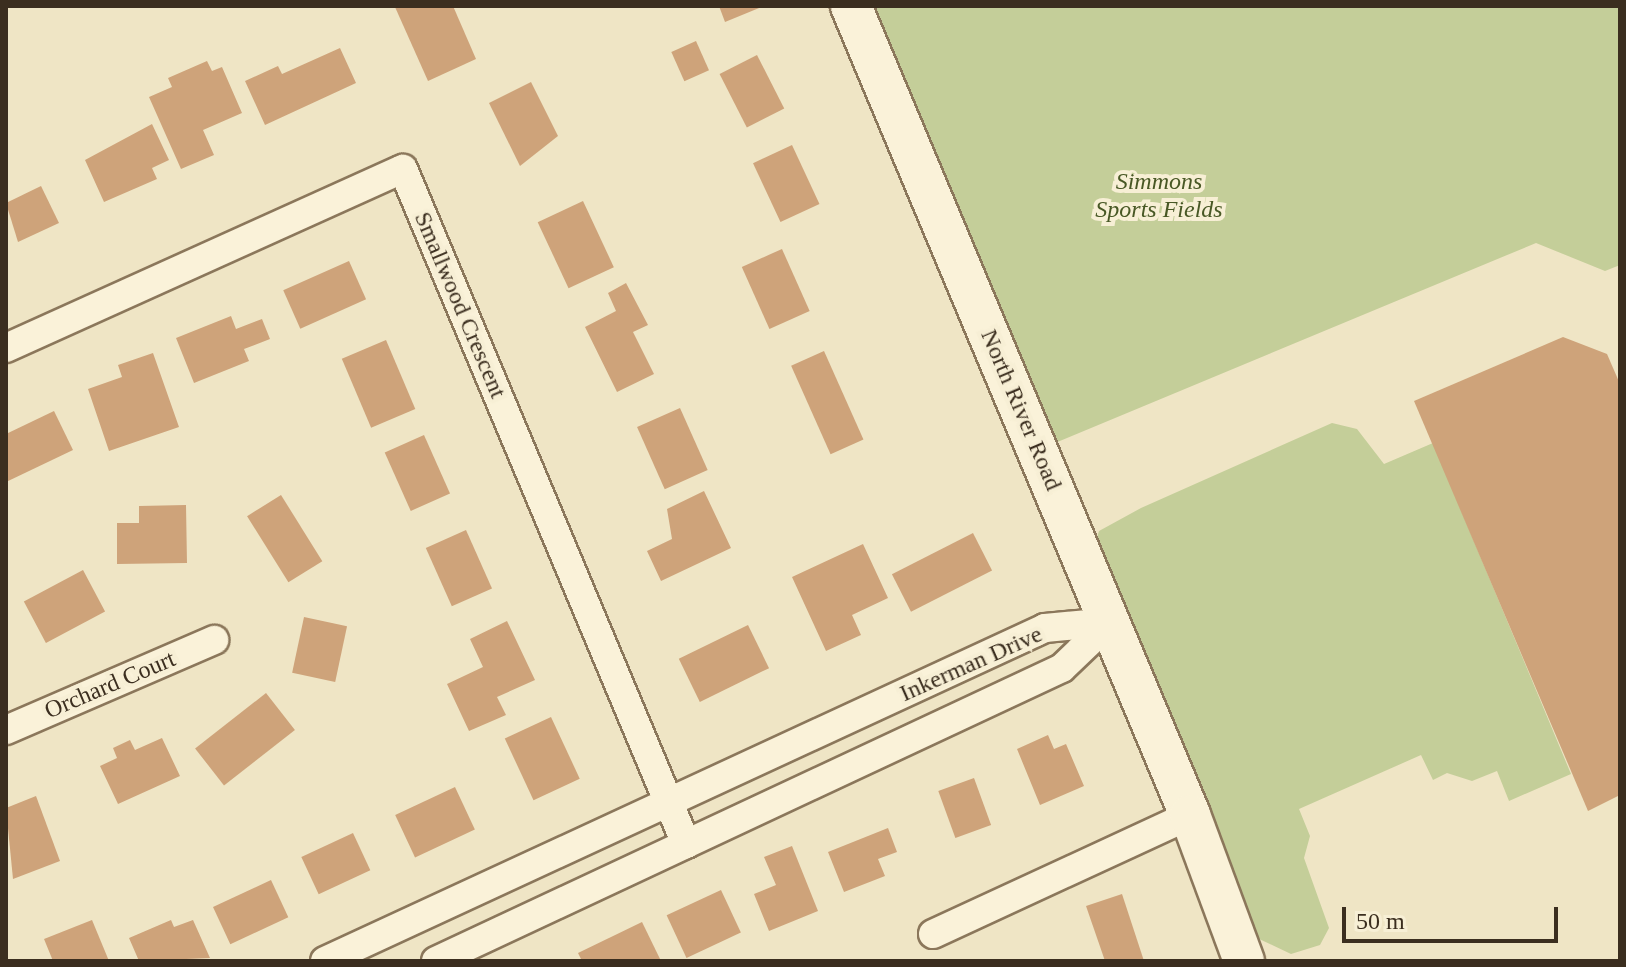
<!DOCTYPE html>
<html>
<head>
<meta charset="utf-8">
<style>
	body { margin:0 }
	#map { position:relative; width:1626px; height:967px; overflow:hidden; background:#efe5c5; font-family:"Times New Roman",serif }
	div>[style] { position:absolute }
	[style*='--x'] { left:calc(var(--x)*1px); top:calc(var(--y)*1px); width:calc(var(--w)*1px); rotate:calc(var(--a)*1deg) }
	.green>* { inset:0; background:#c4ce99 }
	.building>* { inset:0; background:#cea37a; transform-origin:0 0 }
	.roads { filter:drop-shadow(2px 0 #8b775b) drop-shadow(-2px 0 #8b775b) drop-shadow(0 2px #8b775b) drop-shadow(0 -2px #8b775b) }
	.minor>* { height:28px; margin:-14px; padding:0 14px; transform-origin:14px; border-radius:14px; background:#faf2d9 }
	.secondary>* { height:40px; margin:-20px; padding:0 20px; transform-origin:20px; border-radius:20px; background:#faf2d9 }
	span { translate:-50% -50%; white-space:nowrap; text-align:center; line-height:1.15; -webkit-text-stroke:8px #f7efd5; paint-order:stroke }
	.park-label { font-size:24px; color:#485825; font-style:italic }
	.street-label { font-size:24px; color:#3b2e1f }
	.frame { position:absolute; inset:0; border:8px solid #3b2e1f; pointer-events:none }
	.scale { position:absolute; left:1342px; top:907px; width:216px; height:36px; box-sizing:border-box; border:4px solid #3b2e1f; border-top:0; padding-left:10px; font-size:24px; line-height:28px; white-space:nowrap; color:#3b2e1f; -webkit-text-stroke:6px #f7efd5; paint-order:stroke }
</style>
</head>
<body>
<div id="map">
	<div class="green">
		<div style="clip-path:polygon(873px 6px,1620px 6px,1620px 265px,1605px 271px,1536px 243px,1055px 443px)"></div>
		<div style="clip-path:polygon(1332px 423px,1357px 429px,1384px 464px,1433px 443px,1571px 774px,1509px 801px,1497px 771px,1472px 781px,1447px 773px,1433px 780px,1421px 755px,1299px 809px,1310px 836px,1304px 858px,1329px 928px,1320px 945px,1291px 954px,1255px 937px,1094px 547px,1099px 531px,1141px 508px)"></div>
	</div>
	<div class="building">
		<div style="clip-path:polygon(453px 6px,476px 59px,428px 81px,395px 7px)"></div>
		<div style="clip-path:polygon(719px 6px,764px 6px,725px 22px)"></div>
		<div style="left:696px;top:41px;width:32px;height:27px;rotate:66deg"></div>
		<div style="clip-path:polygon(340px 48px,356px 83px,265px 125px,245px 81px,278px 66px,282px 74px)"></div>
		<div style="left:757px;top:55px;width:60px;height:42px;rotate:63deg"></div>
		<div style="clip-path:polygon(207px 61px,212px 71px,222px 67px,242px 113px,203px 130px,214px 155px,181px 169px,149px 97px,172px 87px,168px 78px)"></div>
		<div style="clip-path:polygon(531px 82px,558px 136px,520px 166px,489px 103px)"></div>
		<div style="clip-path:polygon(152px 124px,169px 160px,152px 168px,157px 179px,104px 202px,85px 160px)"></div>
		<div style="left:792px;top:145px;width:65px;height:43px;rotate:65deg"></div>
		<div style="clip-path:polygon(41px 186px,59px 223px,18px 242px,6px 203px)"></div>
		<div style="left:583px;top:201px;width:73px;height:50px;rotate:65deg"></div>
		<div style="left:782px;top:249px;width:68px;height:44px;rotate:66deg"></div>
		<div style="left:349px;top:261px;width:42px;height:72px;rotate:66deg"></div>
		<div style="clip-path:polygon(626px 283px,648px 325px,633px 332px,654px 374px,617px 392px,585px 327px,616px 311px,608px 293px)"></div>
		<div style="clip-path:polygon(231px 316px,236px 329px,262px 319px,270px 339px,244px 349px,249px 361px,194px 383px,176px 338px)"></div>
		<div style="clip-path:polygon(1563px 337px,1607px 354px,1620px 384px,1620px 795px,1588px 811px,1414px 401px)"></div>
		<div style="left:386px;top:340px;width:75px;height:48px;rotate:67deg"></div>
		<div style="left:824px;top:351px;width:97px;height:36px;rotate:66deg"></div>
		<div style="clip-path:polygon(153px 353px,179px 427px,109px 451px,88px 389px,122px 377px,118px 365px)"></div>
		<div style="left:680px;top:408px;width:68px;height:47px;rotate:66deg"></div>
		<div style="clip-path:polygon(54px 411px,73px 450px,6px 482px,6px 434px)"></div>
		<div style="left:424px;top:435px;width:64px;height:43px;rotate:66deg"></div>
		<div style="clip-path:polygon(704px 491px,731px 548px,661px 581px,647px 551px,672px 539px,667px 509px)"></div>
		<div style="left:281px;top:495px;width:78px;height:40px;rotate:58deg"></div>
		<div style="clip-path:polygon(186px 505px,187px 563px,117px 564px,117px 523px,139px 523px,139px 506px)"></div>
		<div style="left:466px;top:530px;width:64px;height:44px;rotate:66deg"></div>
		<div style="left:973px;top:533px;width:42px;height:91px;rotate:63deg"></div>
		<div style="clip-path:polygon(863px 544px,888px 598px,852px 615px,861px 635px,826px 651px,792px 577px)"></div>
		<div style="left:83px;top:570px;width:47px;height:67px;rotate:62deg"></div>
		<div style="left:304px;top:617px;width:44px;height:57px;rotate:12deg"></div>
		<div style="clip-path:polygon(507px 621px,535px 680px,497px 697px,506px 715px,469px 731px,447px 684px,483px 667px,470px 639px)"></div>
		<div style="left:748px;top:625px;width:48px;height:77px;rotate:64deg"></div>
		<div style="left:266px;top:693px;width:47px;height:90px;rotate:52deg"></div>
		<div style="left:551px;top:717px;width:68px;height:51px;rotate:65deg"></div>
		<div style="clip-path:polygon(1048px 735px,1054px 749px,1066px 744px,1084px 786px,1040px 805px,1017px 749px)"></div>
		<div style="clip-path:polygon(162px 738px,180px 776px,118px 804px,100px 766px,117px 758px,113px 748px,130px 740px,135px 750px)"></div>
		<div style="left:974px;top:778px;width:50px;height:38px;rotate:70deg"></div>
		<div style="left:455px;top:787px;width:47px;height:66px;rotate:65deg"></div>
		<div style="clip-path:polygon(36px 796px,60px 861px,13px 879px,6px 808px)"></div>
		<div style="clip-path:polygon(888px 828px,897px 852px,878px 859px,885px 876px,844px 892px,828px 852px)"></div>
		<div style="left:353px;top:833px;width:41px;height:57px;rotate:65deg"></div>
		<div style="clip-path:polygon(792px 846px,818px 911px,769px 931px,754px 894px,776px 885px,764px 857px)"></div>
		<div style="left:271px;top:880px;width:41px;height:64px;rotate:65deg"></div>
		<div style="left:721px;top:890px;width:47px;height:60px;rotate:65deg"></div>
		<div style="clip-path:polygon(1122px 894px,1144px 961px,1105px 961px,1086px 906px)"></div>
		<div style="clip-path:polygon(92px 920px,109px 961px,53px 961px,44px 939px)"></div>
		<div style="clip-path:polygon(171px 920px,174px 927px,193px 920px,210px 958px,139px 961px,129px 938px)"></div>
		<div style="clip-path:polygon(642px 922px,661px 961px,582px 961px,578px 953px)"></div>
	</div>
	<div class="roads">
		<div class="minor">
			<div style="--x:6;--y:348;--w:435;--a:-24.3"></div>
			<div style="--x:403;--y:169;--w:732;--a:67.25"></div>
			<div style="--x:6;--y:730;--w:227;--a:-23.4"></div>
			<div style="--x:933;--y:934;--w:283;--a:-24.8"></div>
			<div style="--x:325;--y:961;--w:793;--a:-24.82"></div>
			<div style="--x:1045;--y:628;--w:65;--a:-5.3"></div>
			<div style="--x:436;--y:961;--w:691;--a:-25.08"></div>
			<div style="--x:1062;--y:668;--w:66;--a:-43.8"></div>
		</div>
		<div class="secondary">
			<div style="--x:851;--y:6;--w:877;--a:67.26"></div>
			<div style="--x:1190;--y:815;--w:156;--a:69.7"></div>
		</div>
	</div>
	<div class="park-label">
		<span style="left:1159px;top:196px">Simmons<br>Sports Fields</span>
	</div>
	<div class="street-label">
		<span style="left:460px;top:305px;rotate:67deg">Smallwood Crescent</span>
		<span style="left:1021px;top:410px;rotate:67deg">North River Road</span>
		<span style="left:971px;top:664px;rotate:-24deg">Inkerman Drive</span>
		<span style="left:110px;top:685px;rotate:-23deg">Orchard Court</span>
	</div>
	<div class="frame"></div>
	<div class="scale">50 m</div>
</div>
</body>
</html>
